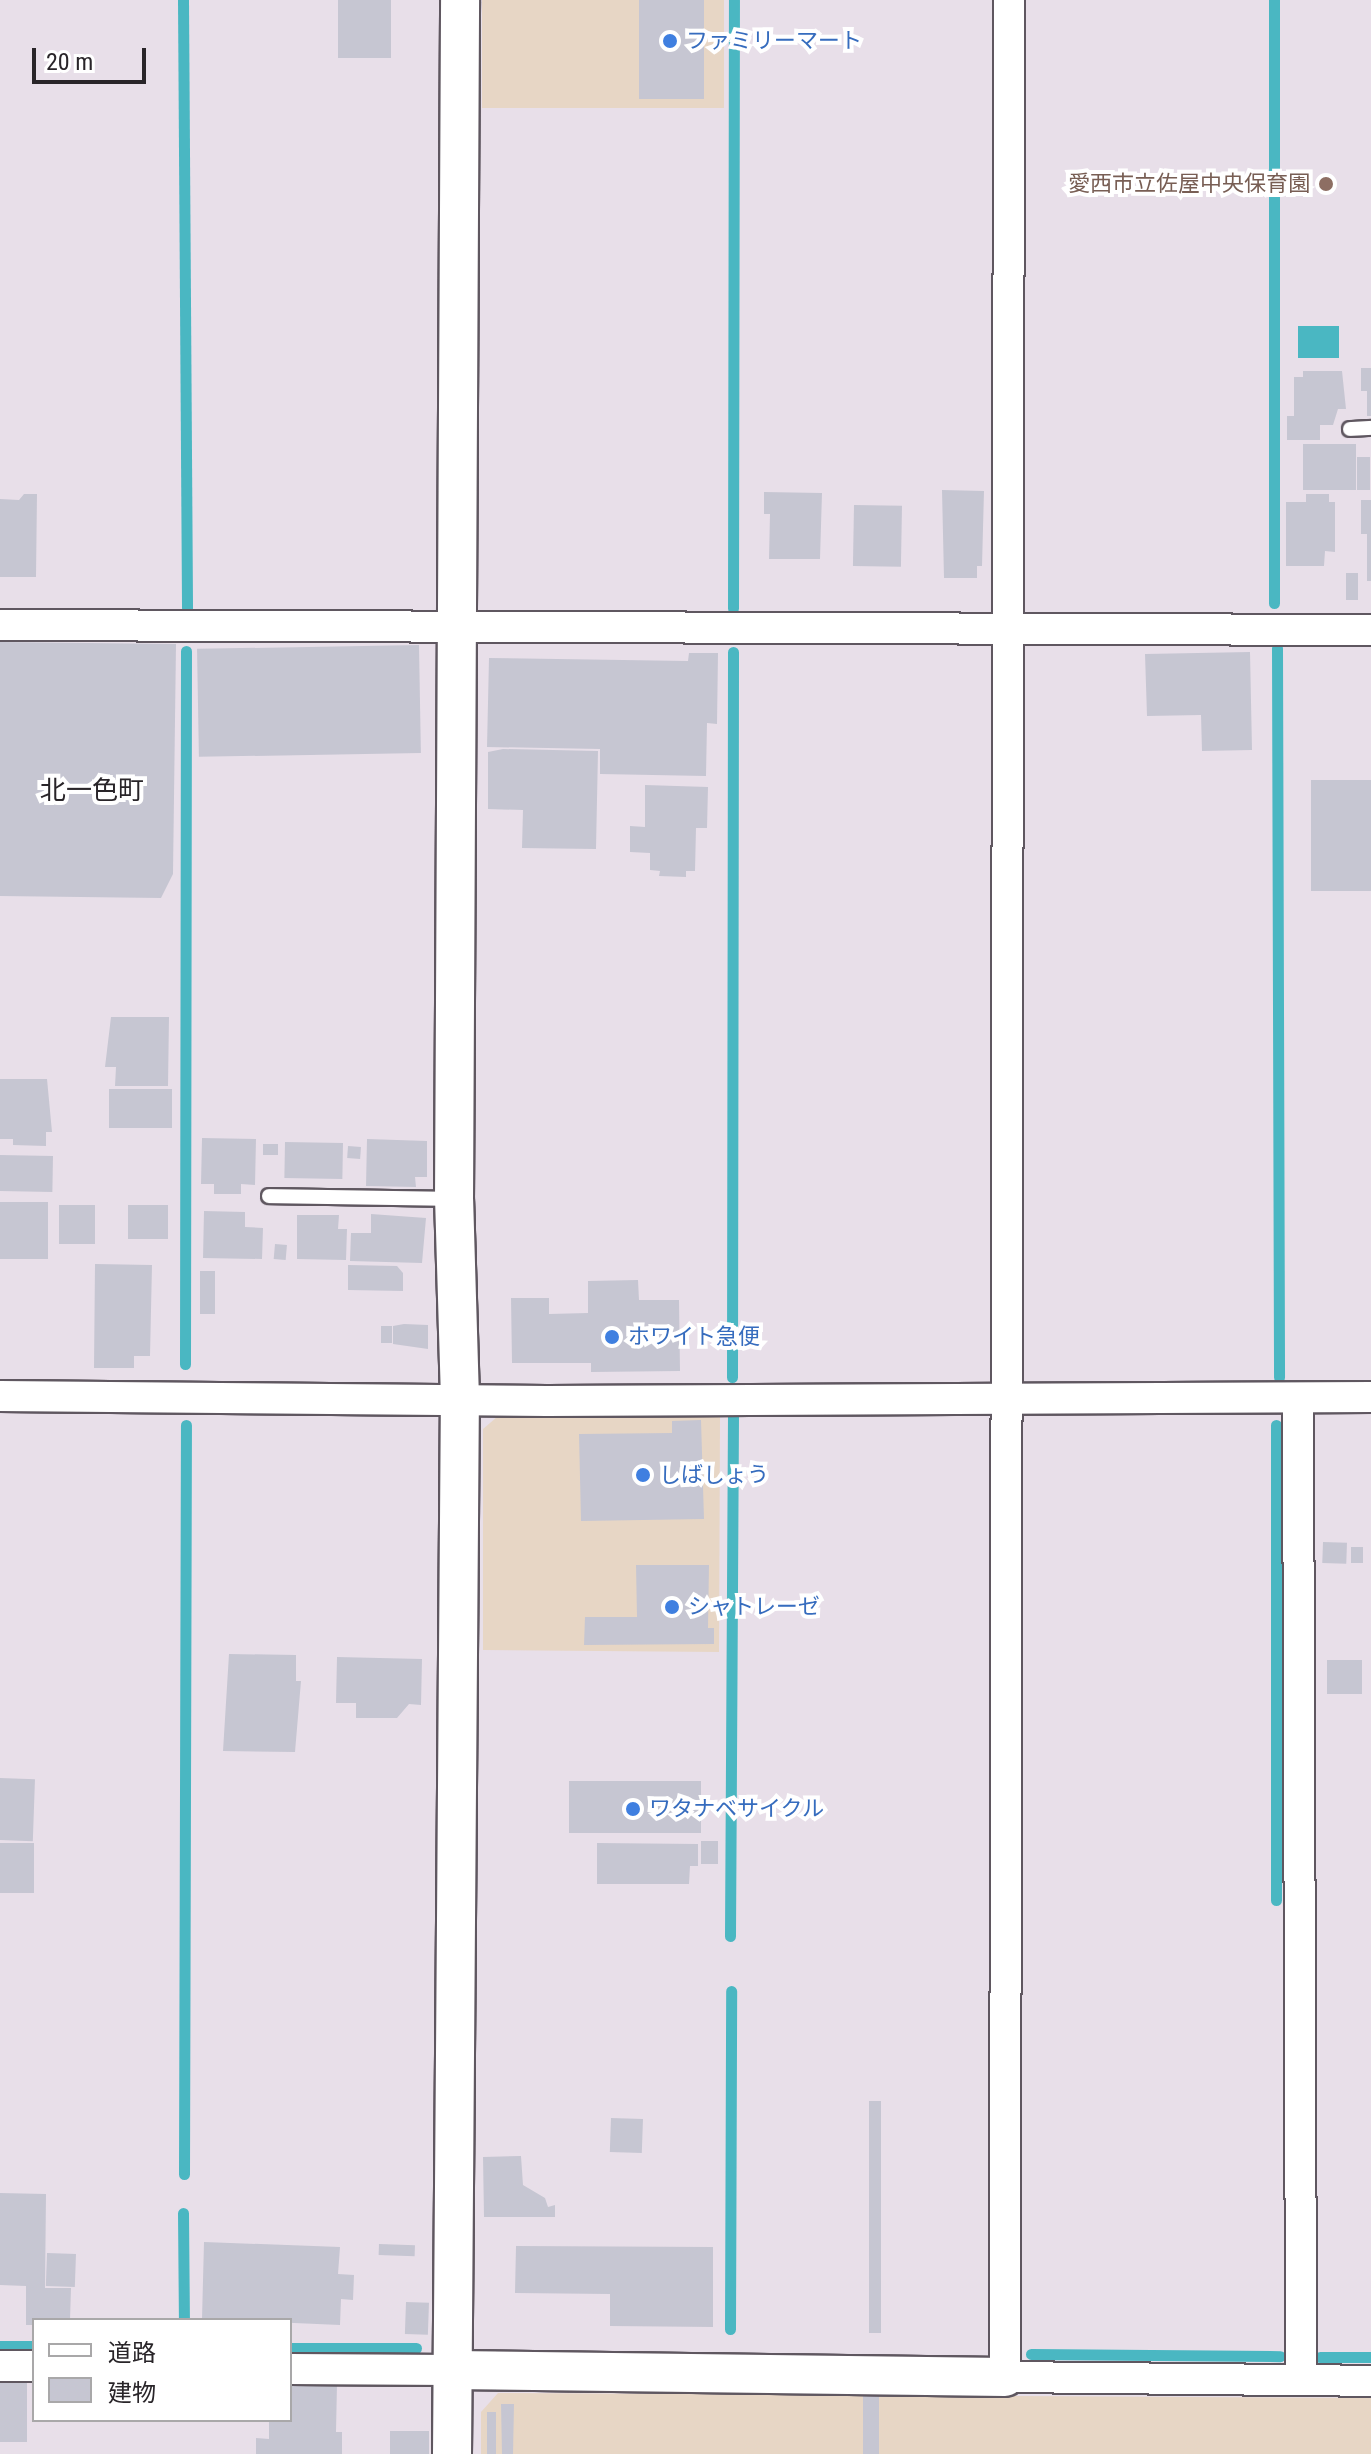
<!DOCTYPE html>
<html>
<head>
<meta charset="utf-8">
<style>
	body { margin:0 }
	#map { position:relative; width:1371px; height:2454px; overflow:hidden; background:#e8dfe9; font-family:"Roboto Condensed","Noto Sans JP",sans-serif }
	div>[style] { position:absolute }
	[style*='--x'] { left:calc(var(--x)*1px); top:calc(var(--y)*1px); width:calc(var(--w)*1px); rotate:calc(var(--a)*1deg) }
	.commercial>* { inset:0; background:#e7d6c5; transform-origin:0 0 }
	.water>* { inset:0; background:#4ab7c2; transform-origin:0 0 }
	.stream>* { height:11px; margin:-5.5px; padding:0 5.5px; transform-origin:5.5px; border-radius:5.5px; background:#4ab7c2 }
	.building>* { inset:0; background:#c6c6d2; transform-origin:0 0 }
	.roads { filter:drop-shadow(2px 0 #5f5760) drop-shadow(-2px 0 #5f5760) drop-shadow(0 2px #5f5760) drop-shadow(0 -2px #5f5760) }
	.service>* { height:14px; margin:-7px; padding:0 7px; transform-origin:7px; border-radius:7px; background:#fff }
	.minor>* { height:30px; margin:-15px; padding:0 15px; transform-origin:15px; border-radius:15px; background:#fff }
	.tertiary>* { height:38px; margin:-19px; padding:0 19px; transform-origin:19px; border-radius:19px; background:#fff }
	.dots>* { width:22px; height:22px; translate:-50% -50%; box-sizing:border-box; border:4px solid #fff; border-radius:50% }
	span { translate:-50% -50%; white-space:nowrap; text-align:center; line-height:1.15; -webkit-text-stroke:8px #fff; paint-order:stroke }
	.shop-label { font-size:22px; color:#366cbe }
	.left { translate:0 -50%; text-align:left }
	.education-label { font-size:22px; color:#785e54 }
	.right { translate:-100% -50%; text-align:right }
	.quarter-label { font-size:26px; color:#292529 }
	.legend { position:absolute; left:32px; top:2318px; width:260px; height:104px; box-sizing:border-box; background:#fff; border:2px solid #a9a8a9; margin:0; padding:10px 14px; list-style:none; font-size:24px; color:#292529 }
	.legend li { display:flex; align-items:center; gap:16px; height:40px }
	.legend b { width:40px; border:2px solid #a9a8a9 }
	.scale { position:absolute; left:32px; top:48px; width:114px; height:36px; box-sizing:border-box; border:4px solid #292529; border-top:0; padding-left:10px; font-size:24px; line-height:28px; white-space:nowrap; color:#292529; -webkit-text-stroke:6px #fff; paint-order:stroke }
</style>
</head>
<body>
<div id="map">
	<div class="commercial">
		<div style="left:482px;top:0;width:242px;height:108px"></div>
		<div style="clip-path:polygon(720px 1416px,719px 1652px,483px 1650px,483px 1429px,497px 1417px)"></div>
		<div style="clip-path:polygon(498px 2393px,1371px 2398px,1371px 2454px,481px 2454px,481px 2412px)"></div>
	</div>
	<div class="water">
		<div style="left:1298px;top:326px;width:41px;height:32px"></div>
	</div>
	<div class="stream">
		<div style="--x:183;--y:0;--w:608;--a:89.62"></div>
		<div style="--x:1274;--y:603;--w:603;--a:-90"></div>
		<div style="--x:733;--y:608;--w:608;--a:-89.91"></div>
		<div style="--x:1277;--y:648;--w:729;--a:89.84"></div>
		<div style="--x:185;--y:1364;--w:713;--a:-89.92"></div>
		<div style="--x:732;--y:1377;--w:725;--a:-89.92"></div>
		<div style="--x:1276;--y:1425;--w:475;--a:90"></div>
		<div style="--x:730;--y:1936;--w:521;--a:-89.67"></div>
		<div style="--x:184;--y:2174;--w:749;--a:-89.85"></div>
		<div style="--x:183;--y:2213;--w:107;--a:89.5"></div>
		<div style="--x:730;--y:2329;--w:338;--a:-89.8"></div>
		<div style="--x:0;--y:2346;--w:34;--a:0"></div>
		<div style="--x:290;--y:2348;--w:126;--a:0"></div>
		<div style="--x:1031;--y:2354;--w:249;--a:0.5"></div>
		<div style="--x:1320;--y:2357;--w:51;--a:0"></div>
	</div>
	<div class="building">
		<div style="left:338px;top:0;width:53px;height:58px"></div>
		<div style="left:639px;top:0;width:65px;height:99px"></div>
		<div style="clip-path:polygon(1361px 368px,1371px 368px,1371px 416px,1367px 416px,1367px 391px,1361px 391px)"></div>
		<div style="clip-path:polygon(1303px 371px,1342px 371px,1346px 409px,1338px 409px,1333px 425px,1320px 425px,1320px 440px,1287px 440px,1287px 416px,1294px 416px,1294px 377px,1303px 377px)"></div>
		<div style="left:1303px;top:444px;width:53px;height:46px"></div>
		<div style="left:1357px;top:457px;width:13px;height:33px"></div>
		<div style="clip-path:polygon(942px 490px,984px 491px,982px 566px,977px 566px,977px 578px,944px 578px)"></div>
		<div style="clip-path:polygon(764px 492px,822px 493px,820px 559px,769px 559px,770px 514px,764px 514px)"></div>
		<div style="clip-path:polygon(24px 494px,37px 494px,36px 577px,0 577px,0 499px,19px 500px)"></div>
		<div style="clip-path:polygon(1306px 494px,1329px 494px,1329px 502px,1335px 502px,1335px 552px,1325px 551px,1324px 566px,1286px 566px,1286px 502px,1306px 502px)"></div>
		<div style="clip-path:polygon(1361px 500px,1371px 500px,1371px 581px,1367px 581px,1367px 534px,1361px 534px)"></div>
		<div style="left:854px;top:505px;width:48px;height:61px;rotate:1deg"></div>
		<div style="left:1346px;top:573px;width:12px;height:27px"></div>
		<div style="clip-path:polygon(0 642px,176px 644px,173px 874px,161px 898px,0 896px)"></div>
		<div style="left:419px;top:645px;width:108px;height:222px;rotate:89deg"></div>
		<div style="clip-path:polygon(1250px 652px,1252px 750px,1202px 751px,1201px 715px,1147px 716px,1145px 654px)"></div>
		<div style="clip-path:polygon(689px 653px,718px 653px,717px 724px,707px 723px,706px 776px,600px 774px,600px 749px,487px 747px,489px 658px,688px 661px)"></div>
		<div style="clip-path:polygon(503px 749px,598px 751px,596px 849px,522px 848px,523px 810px,488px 809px,488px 752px)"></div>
		<div style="left:1311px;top:780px;width:60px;height:111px"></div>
		<div style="clip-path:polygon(645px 785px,708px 787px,707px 828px,696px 828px,695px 871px,686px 871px,686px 877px,659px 876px,660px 871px,650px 870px,650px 853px,630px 852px,630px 826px,645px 827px)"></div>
		<div style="clip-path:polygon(111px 1017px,169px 1017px,168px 1086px,115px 1086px,116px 1067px,105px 1067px)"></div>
		<div style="clip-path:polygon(0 1079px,47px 1079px,52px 1132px,46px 1132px,46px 1146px,13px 1145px,13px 1139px,0 1139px)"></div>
		<div style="left:109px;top:1089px;width:63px;height:39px"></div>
		<div style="clip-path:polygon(202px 1138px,256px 1139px,255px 1185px,241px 1184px,241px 1194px,214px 1194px,214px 1184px,201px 1184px)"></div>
		<div style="clip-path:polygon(367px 1139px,427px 1141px,427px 1177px,415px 1177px,416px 1187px,366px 1186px)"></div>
		<div style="left:285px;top:1142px;width:58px;height:36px;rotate:1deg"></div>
		<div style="left:263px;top:1144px;width:15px;height:11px"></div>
		<div style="left:348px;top:1146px;width:13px;height:12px;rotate:4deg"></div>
		<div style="left:0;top:1155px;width:53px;height:36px;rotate:1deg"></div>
		<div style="left:0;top:1202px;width:48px;height:57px"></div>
		<div style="left:59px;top:1205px;width:36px;height:39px"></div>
		<div style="left:128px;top:1205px;width:40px;height:34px"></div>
		<div style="clip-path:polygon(204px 1211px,245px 1212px,245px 1227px,263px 1228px,262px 1259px,203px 1258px)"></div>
		<div style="clip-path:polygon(371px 1214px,426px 1218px,422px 1263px,350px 1261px,351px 1233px,371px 1233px)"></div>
		<div style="clip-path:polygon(297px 1215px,339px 1215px,338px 1229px,347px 1229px,346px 1260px,297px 1259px)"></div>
		<div style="left:275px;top:1244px;width:12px;height:15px;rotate:5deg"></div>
		<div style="clip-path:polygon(95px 1264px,152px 1265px,150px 1356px,134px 1356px,134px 1368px,94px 1368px)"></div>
		<div style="clip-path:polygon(348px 1265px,397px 1266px,403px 1273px,403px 1291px,348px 1290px)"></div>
		<div style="left:200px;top:1271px;width:15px;height:43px"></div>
		<div style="clip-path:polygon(638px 1280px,639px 1300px,679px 1300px,680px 1371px,591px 1372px,591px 1363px,512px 1363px,511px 1298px,549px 1298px,549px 1314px,588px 1313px,588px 1281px)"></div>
		<div style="clip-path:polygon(404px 1324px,428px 1325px,428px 1349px,393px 1344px,393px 1326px)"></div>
		<div style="left:381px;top:1326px;width:11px;height:17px"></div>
		<div style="clip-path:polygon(701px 1420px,704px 1519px,581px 1521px,579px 1434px,672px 1433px,672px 1421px)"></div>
		<div style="left:1323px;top:1542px;width:24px;height:21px;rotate:2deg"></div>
		<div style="left:1351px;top:1547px;width:12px;height:16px"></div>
		<div style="clip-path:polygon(636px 1565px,709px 1565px,708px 1628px,714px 1628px,714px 1644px,584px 1645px,585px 1617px,637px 1617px)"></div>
		<div style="clip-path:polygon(229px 1654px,296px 1655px,296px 1681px,301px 1681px,295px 1752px,223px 1751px)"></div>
		<div style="clip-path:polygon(337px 1657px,422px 1659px,421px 1705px,409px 1704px,397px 1718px,356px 1718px,356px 1703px,336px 1703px)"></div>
		<div style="left:1327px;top:1660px;width:35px;height:34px"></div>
		<div style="left:0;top:1778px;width:35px;height:62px;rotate:2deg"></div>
		<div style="left:701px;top:1781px;width:52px;height:132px;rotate:90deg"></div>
		<div style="left:701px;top:1841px;width:17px;height:23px"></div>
		<div style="left:0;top:1843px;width:34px;height:50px"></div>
		<div style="clip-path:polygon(597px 1843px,698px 1844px,698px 1866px,690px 1866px,689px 1884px,597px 1884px)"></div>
		<div style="left:869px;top:2101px;width:12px;height:232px"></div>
		<div style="left:611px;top:2118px;width:32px;height:34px;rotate:2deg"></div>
		<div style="clip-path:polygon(521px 2156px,523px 2185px,545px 2198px,548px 2207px,555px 2205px,555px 2217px,484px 2217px,483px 2157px)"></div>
		<div style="clip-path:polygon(0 2193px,46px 2194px,45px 2288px,71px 2288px,70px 2320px,34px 2320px,34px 2325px,26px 2325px,26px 2286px,0 2285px)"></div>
		<div style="clip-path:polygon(204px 2242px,340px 2247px,338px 2274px,354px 2275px,353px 2300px,341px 2299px,340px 2325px,202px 2319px)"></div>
		<div style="left:379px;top:2244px;width:36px;height:11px;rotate:2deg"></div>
		<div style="clip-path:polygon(516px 2246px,713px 2247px,713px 2327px,610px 2326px,610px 2294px,515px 2293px)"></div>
		<div style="left:47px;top:2253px;width:29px;height:33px;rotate:2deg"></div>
		<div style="left:406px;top:2302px;width:23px;height:32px;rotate:2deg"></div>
		<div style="left:0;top:2382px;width:27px;height:60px"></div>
		<div style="clip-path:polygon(290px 2383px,337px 2384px,336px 2432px,342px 2432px,342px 2454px,256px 2454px,256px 2438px,269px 2439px,269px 2420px,290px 2420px)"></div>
		<div style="left:863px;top:2395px;width:16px;height:59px"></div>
		<div style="clip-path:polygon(501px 2404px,514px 2404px,513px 2454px,502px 2454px)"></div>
		<div style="left:487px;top:2412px;width:9px;height:42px"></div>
		<div style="left:429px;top:2431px;width:23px;height:39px;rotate:90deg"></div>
	</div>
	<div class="roads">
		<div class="service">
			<div style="--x:1350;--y:429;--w:21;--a:-3"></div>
			<div style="--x:269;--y:1196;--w:183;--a:0.9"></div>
		</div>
		<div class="minor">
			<div style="--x:1009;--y:0;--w:2377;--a:90.1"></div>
			<div style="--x:1005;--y:2377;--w:366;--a:0.6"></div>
			<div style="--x:0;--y:625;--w:1371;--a:0.21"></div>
			<div style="--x:0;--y:1396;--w:547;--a:0.52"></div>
			<div style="--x:547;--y:1401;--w:824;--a:-0.28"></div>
			<div style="--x:1298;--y:1398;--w:982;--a:89.82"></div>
			<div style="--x:0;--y:2366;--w:34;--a:0"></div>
			<div style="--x:290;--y:2369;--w:161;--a:0.4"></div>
		</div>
		<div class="tertiary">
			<div style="--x:451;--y:2370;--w:554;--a:0.72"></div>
			<div style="--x:452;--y:2454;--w:1055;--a:-89.57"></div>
			<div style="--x:460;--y:1399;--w:199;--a:-91.7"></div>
			<div style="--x:454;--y:1200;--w:1200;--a:-89.71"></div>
		</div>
	</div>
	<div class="dots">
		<div style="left:670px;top:41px;background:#3f7fe0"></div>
		<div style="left:1326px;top:184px;background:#8d6e63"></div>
		<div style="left:612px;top:1337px;background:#3f7fe0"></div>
		<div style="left:643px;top:1475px;background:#3f7fe0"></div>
		<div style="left:672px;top:1607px;background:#3f7fe0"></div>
		<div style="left:633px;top:1809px;background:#3f7fe0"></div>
	</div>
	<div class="shop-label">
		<span class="left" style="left:686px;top:41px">ファミリーマート</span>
		<span class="left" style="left:628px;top:1337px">ホワイト急便</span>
		<span class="left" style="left:659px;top:1475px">しばしょう</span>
		<span class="left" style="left:688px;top:1607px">シャトレーゼ</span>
		<span class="left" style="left:649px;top:1809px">ワタナベサイクル</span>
	</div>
	<div class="education-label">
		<span class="right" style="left:1310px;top:184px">愛西市立佐屋中央保育園</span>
	</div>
	<div class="quarter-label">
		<span style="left:92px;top:791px">北一色町</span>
	</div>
	<ul class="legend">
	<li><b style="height:10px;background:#fff"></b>道路</li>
	<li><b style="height:22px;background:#c6c6d2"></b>建物</li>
	</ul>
	<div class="scale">20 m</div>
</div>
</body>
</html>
